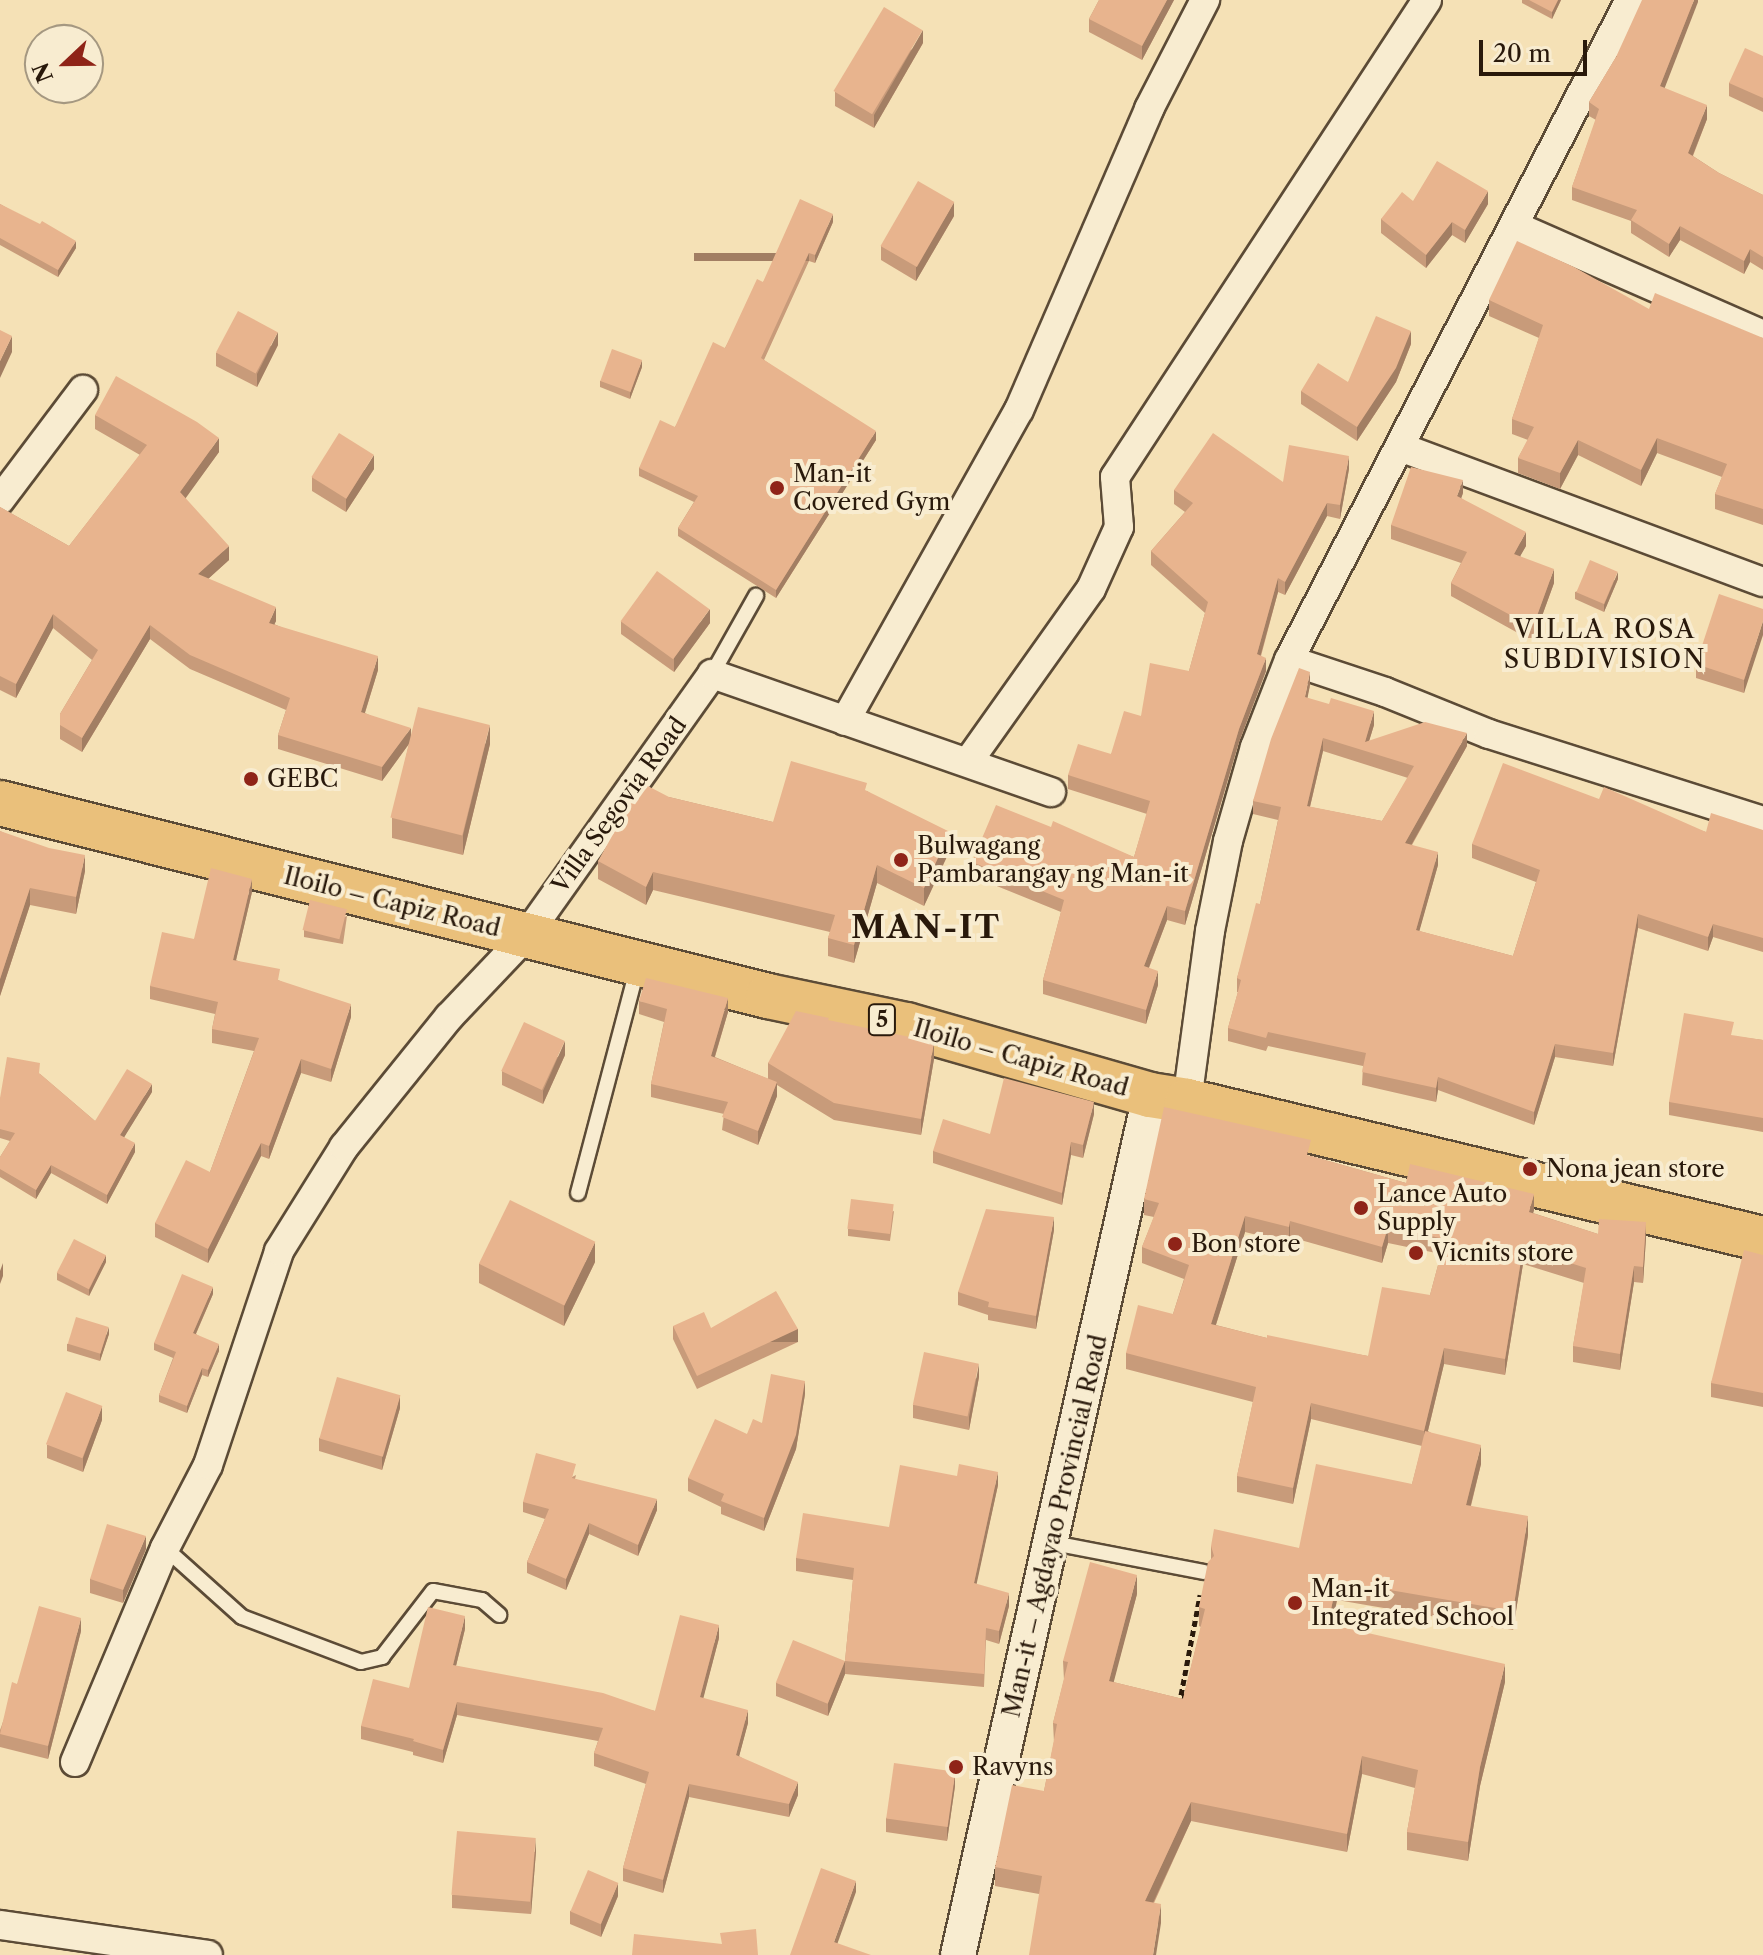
<!DOCTYPE html>
<html>
<head>
<meta charset="utf-8">
<style>
	body { margin:0 }
	#map { position:relative; width:1763px; height:1955px; overflow:hidden; background:#f5e1b6; font-family:"Libre Caslon Text",serif }
	div>[style] { position:absolute }
	[style*='--x'] { left:calc(var(--x)*1px); top:calc(var(--y)*1px); width:calc(var(--w)*1px); rotate:calc(var(--a)*1deg) }
	.path>* { height:5px; margin-top:-2.5px; transform-origin:0; background:repeating-linear-gradient(90deg,#29190b 0 6px,transparent 0 10px) }
	.roads { filter:drop-shadow(2px 0 #5c4b36) drop-shadow(-2px 0 #5c4b36) drop-shadow(0 2px #5c4b36) drop-shadow(0 -2px #5c4b36) }
	.service>* { height:14px; margin:-7px; padding:0 7px; transform-origin:7px; border-radius:7px; background:#f8ecd0 }
	.minor>* { height:28px; margin:-14px; padding:0 14px; transform-origin:14px; border-radius:14px; background:#f8ecd0 }
	.tertiary>* { height:34px; margin:-17px; padding:0 17px; transform-origin:17px; border-radius:17px; background:#f8ecd0 }
	.trunk>* { height:44px; margin:-22px; padding:0 22px; transform-origin:22px; border-radius:22px; background:#eac07b }
	.wall>* { inset:0; background:#c89b7a }
	.shaded-wall>* { inset:0; background:#a27e63; transform-origin:0 0 }
	.building>* { inset:0; background:#e8b48e; transform-origin:0 0 }
	.dots>* { width:22px; height:22px; translate:-50% -50%; box-sizing:border-box; border:4px solid #f8ecd0; border-radius:50% }
	span { translate:-50% -50%; white-space:nowrap; text-align:center; line-height:1.15; -webkit-text-stroke:8px #f8ecd0; paint-order:stroke }
	.shield-label span { padding:2px 6px; background:#f8ecd0; border:2px solid; border-radius:6px; -webkit-text-stroke-width:0 }
	.shield-label { font-size:22px; color:#29190b; font-weight:700 }
	.poi-label { font-size:24px; color:#29190b }
	.left { translate:0 -50%; text-align:left }
	.street-label { font-size:24px; color:#29190b }
	.neighbourhood-label { font-size:26px; color:#29190b; letter-spacing:2px }
	.district-label { font-size:32px; color:#29190b; font-weight:700; letter-spacing:2px }
	.north { position:absolute; left:24px; top:24px; width:80px; height:80px; box-sizing:border-box; background:#f8ecd0; border:2px solid #a59881; border-radius:50%; rotate:248deg; font-size:22px; font-weight:700; line-height:32px; text-align:center; color:#29190b }
	.north::after { content:''; display:block; margin:auto; width:28px; height:36px; background:#8f2418; clip-path:polygon(50% 0,100% 100%,50% 72%,0 100%) }
	.scale { position:absolute; left:1479px; top:40px; width:108px; height:36px; box-sizing:border-box; border:4px solid #29190b; border-top:0; padding-left:10px; font-size:24px; line-height:28px; white-space:nowrap; color:#29190b; -webkit-text-stroke:6px #f8ecd0; paint-order:stroke }
</style>
</head>
<body>
<div id="map">
	<div class="path">
		<div style="--x:1188;--y:1697;--w:7;--a:-164"></div>
		<div style="--x:1181;--y:1695;--w:102;--a:-79.2"></div>
	</div>
	<div class="roads">
		<div class="service">
			<div style="--x:712;--y:674;--w:90;--a:-60.6"></div>
			<div style="--x:578;--y:1193;--w:235;--a:-75.2"></div>
			<div style="--x:1053;--y:1543;--w:154;--a:10.9"></div>
			<div style="--x:165;--y:1548;--w:103;--a:41.9"></div>
			<div style="--x:242;--y:1617;--w:127;--a:20.7"></div>
			<div style="--x:361;--y:1662;--w:22;--a:-13"></div>
			<div style="--x:382;--y:1657;--w:83;--a:-52.3"></div>
			<div style="--x:433;--y:1591;--w:50;--a:10.4"></div>
			<div style="--x:482;--y:1600;--w:23;--a:41"></div>
		</div>
		<div class="minor">
			<div style="--x:1515;--y:226;--w:271;--a:23.7"></div>
			<div style="--x:1400;--y:447;--w:387;--a:20.4"></div>
			<div style="--x:0;--y:500;--w:138;--a:-53"></div>
			<div style="--x:1289;--y:660;--w:101;--a:18.4"></div>
			<div style="--x:1385;--y:692;--w:112;--a:22"></div>
			<div style="--x:1489;--y:734;--w:287;--a:17.6"></div>
			<div style="--x:845;--y:721;--w:356;--a:-60.8"></div>
			<div style="--x:1019;--y:410;--w:328;--a:-66.6"></div>
			<div style="--x:1149;--y:109;--w:123;--a:-62.8"></div>
			<div style="--x:968;--y:762;--w:212;--a:-54.6"></div>
			<div style="--x:1091;--y:589;--w:68;--a:-65.7"></div>
			<div style="--x:1119;--y:527;--w:50;--a:-94.6"></div>
			<div style="--x:1115;--y:477;--w:570;--a:-56.81"></div>
			<div style="--x:1187;--y:1101;--w:172;--a:-82.3"></div>
			<div style="--x:1210;--y:931;--w:92;--a:-78.7"></div>
			<div style="--x:1228;--y:841;--w:98;--a:-74"></div>
			<div style="--x:1255;--y:747;--w:93;--a:-68.7"></div>
			<div style="--x:1289;--y:660;--w:743;--a:-62.68"></div>
			<div style="--x:75;--y:1762;--w:232;--a:-67.2"></div>
			<div style="--x:165;--y:1548;--w:93;--a:-62.6"></div>
			<div style="--x:208;--y:1465;--w:225;--a:-71.6"></div>
			<div style="--x:279;--y:1251;--w:123;--a:-58"></div>
			<div style="--x:344;--y:1147;--w:167;--a:-51.1"></div>
			<div style="--x:449;--y:1017;--w:112;--a:-46.5"></div>
			<div style="--x:526;--y:936;--w:321;--a:-54.6"></div>
			<div style="--x:712;--y:674;--w:359;--a:19.2"></div>
			<div style="--x:0;--y:1925;--w:210;--a:8.2"></div>
		</div>
		<div class="tertiary">
			<div style="--x:958;--y:1955;--w:881;--a:-77.41"></div>
		</div>
		<div class="trunk">
			<div style="--x:0;--y:803;--w:792;--a:14.11"></div>
			<div style="--x:768;--y:996;--w:141;--a:11.9"></div>
			<div style="--x:906;--y:1025;--w:254;--a:16"></div>
			<div style="--x:1150;--y:1095;--w:37;--a:9"></div>
			<div style="--x:1187;--y:1101;--w:592;--a:13.47"></div>
		</div>
	</div>
	<div class="wall">
		<div style="clip-path:polygon(1099px 0,1174px 0,1142px 60px,1089px 32px,1089px 19px)"></div>
		<div style="clip-path:polygon(1522px 0,1561px 0,1552px 19px,1522px 3px)"></div>
		<div style="clip-path:polygon(1698px 0,1664px 88px,1707px 119px,1693px 156px,1719px 173px,1763px 195px,1763px 270px,1750px 262px,1744px 274px,1680px 240px,1669px 257px,1631px 233px,1631px 221px,1572px 200px,1572px 187px,1596px 120px,1589px 116px,1589px 102px,1616px 57px)"></div>
		<div style="clip-path:polygon(923px 43px,874px 128px,835px 106px,835px 92px)"></div>
		<div style="clip-path:polygon(1763px 56px,1763px 112px,1729px 96px,1729px 83px)"></div>
		<div style="clip-path:polygon(1413px 201px,1488px 204px,1465px 243px,1452px 235px,1426px 268px,1381px 233px,1381px 219px)"></div>
		<div style="clip-path:polygon(0 204px,76px 248px,58px 277px,0 245px)"></div>
		<div style="clip-path:polygon(954px 216px,916px 281px,881px 260px,881px 246px)"></div>
		<div style="clip-path:polygon(833px 222px,815px 263px,809px 261px,764px 360px,876px 440px,776px 598px,678px 536px,678px 528px,694px 502px,639px 476px,639px 468px,675px 427px,725px 348px,763px 282px)"></div>
		<div style="clip-path:polygon(1489px 300px,1649px 309px,1763px 338px,1763px 525px,1715px 509px,1715px 494px,1722px 477px,1657px 453px,1641px 486px,1578px 455px,1560px 489px,1518px 473px,1518px 458px,1528px 440px,1512px 434px,1512px 419px,1539px 338px,1489px 316px)"></div>
		<div style="clip-path:polygon(1411px 344px,1396px 382px,1357px 441px,1301px 404px,1301px 391px,1348px 382px)"></div>
		<div style="clip-path:polygon(278px 345px,257px 387px,216px 366px,216px 353px)"></div>
		<div style="clip-path:polygon(642px 367px,630px 399px,600px 387px,600px 381px)"></div>
		<div style="clip-path:polygon(95px 415px,219px 452px,185px 498px,229px 560px,208px 579px,276px 621px,274px 624px,378px 670px,365px 713px,411px 736px,490px 744px,463px 855px,392px 838px,392px 818px,409px 744px,382px 781px,278px 749px,278px 735px,286px 710px,190px 669px,150px 639px,82px 752px,60px 739px,60px 714px,92px 660px,53px 628px,16px 698px,0 690px,0 507px,69px 546px,140px 455px,95px 429px)"></div>
		<div style="clip-path:polygon(374px 469px,346px 512px,312px 491px,312px 477px)"></div>
		<div style="clip-path:polygon(1349px 469px,1340px 519px,1327px 516px,1285px 595px,1278px 592px,1261px 656px,1266px 671px,1239px 742px,1185px 925px,1167px 920px,1149px 968px,1158px 985px,1146px 1024px,1043px 994px,1043px 980px,1061px 912px,972px 876px,972px 862px,1051px 827px,1134px 857px,1147px 814px,1068px 789px,1068px 775px,1111px 754px,1141px 716px,1189px 671px,1205px 613px,1151px 565px,1151px 551px,1185px 512px,1174px 504px,1174px 490px,1283px 482px)"></div>
		<div style="clip-path:polygon(1463px 493px,1461px 498px,1526px 546px,1520px 556px,1554px 583px,1534px 638px,1527px 638px,1451px 596px,1451px 583px,1461px 563px,1391px 539px,1391px 525px)"></div>
		<div style="clip-path:polygon(1618px 579px,1604px 612px,1575px 599px,1575px 592px)"></div>
		<div style="clip-path:polygon(1763px 609px,1744px 693px,1696px 678px,1696px 664px)"></div>
		<div style="clip-path:polygon(621px 621px,710px 623px,674px 672px,621px 634px)"></div>
		<div style="clip-path:polygon(evenodd,1310px 685px,1307px 698px,1374px 725px,1369px 741px,1467px 746px,1412px 845px,1438px 865px,1419px 931px,1513px 956px,1536px 882px,1472px 858px,1472px 844px,1599px 799px,1706px 832px,1763px 830px,1763px 952px,1713px 937px,1708px 951px,1638px 928px,1613px 1066px,1555px 1057px,1534px 1125px,1438px 1090px,1436px 1102px,1362px 1085px,1363px 1066px,1268px 1046px,1266px 1051px,1228px 1041px,1228px 1028px,1238px 992px,1237px 992px,1237px 978px,1260px 904px,1278px 820px,1253px 814px,1253px 801px,1310px 685px,1323px 751px,1408px 778px,1382px 821px,1310px 807px,1323px 751px)"></div>
		<div style="clip-path:polygon(867px 791px,950px 850px,924px 906px,877px 883px,854px 963px,828px 956px,828px 938px,830px 932px,653px 890px,646px 905px,598px 879px,598px 861px,669px 797px,773px 822px)"></div>
		<div style="clip-path:polygon(0 831px,85px 871px,76px 914px,30px 905px,0 996px)"></div>
		<div style="clip-path:polygon(252px 892px,236px 960px,280px 981px,351px 1017px,331px 1082px,301px 1073px,269px 1159px,261px 1156px,208px 1263px,155px 1237px,155px 1223px,210px 1172px,254px 1051px,212px 1043px,212px 1029px,215px 1014px,150px 999px,150px 986px,194px 939px)"></div>
		<div style="clip-path:polygon(347px 916px,343px 944px,304px 937px,304px 930px)"></div>
		<div style="clip-path:polygon(639px 1001px,728px 1012px,715px 1057px,768px 1079px,768px 1063px,829px 1021px,934px 1059px,921px 1135px,834px 1120px,777px 1085px,777px 1096px,758px 1145px,722px 1130px,724px 1114px,651px 1097px,651px 1084px,664px 1022px,639px 1014px)"></div>
		<div style="clip-path:polygon(1733px 1036px,1763px 1040px,1763px 1132px,1669px 1115px,1669px 1102px)"></div>
		<div style="clip-path:polygon(565px 1055px,543px 1104px,502px 1085px,502px 1071px)"></div>
		<div style="clip-path:polygon(40px 1074px,95px 1121px,152px 1092px,124px 1137px,135px 1152px,107px 1204px,51px 1173px,36px 1199px,0 1177px,0 1157px,10px 1141px,0 1138px,0 1098px)"></div>
		<div style="clip-path:polygon(1094px 1114px,1083px 1158px,1071px 1155px,1062px 1205px,933px 1163px,933px 1151px,990px 1134px)"></div>
		<div style="clip-path:polygon(evenodd,1311px 1156px,1406px 1183px,1534px 1210px,1533px 1213px,1598px 1234px,1646px 1238px,1643px 1283px,1634px 1282px,1620px 1370px,1573px 1362px,1573px 1346px,1584px 1283px,1523px 1264px,1505px 1375px,1444px 1364px,1428px 1431px,1481px 1464px,1471px 1506px,1528px 1535px,1513px 1630px,1337px 1600px,1332px 1625px,1505px 1682px,1480px 1786px,1468px 1861px,1407px 1850px,1407px 1832px,1415px 1788px,1362px 1774px,1347px 1852px,1191px 1821px,1154px 1903px,1161px 1923px,1039px 1894px,995px 1886px,995px 1867px,1044px 1791px,1054px 1742px,1053px 1723px,1064px 1680px,1063px 1661px,1137px 1594px,1113px 1682px,1183px 1699px,1201px 1627px,1199px 1626px,1199px 1607px,1211px 1559px,1211px 1546px,1299px 1548px,1412px 1484px,1422px 1446px,1311px 1419px,1293px 1504px,1237px 1492px,1237px 1476px,1253px 1402px,1126px 1369px,1126px 1353px,1173px 1314px,1184px 1279px,1142px 1263px,1142px 1247px,1154px 1217px,1144px 1215px,1144px 1199px,1311px 1156px,1245px 1232px,1289px 1243px,1290px 1237px,1382px 1263px,1388px 1243px,1441px 1254px,1430px 1295px,1368px 1356px,1267px 1338px,1216px 1325px,1245px 1232px)"></div>
		<div style="clip-path:polygon(894px 1211px,890px 1241px,848px 1236px,848px 1229px)"></div>
		<div style="clip-path:polygon(1054px 1230px,1036px 1329px,988px 1320px,988px 1315px,958px 1305px,958px 1292px)"></div>
		<div style="clip-path:polygon(1763px 1255px,1763px 1407px,1711px 1397px,1711px 1383px)"></div>
		<div style="clip-path:polygon(106px 1262px,89px 1296px,57px 1280px,57px 1273px)"></div>
		<div style="clip-path:polygon(595px 1262px,564px 1326px,479px 1283px,479px 1264px)"></div>
		<div style="clip-path:polygon(213px 1294px,196px 1334px,219px 1351px,208px 1377px,202px 1375px,187px 1413px,159px 1402px,159px 1395px,173px 1358px,154px 1350px,154px 1343px)"></div>
		<div style="clip-path:polygon(673px 1326px,798px 1342px,697px 1389px,673px 1339px)"></div>
		<div style="clip-path:polygon(109px 1334px,100px 1361px,67px 1351px,67px 1344px)"></div>
		<div style="clip-path:polygon(979px 1377px,969px 1430px,913px 1418px,913px 1405px)"></div>
		<div style="clip-path:polygon(805px 1394px,796px 1449px,764px 1531px,721px 1514px,721px 1507px,688px 1491px,688px 1478px,762px 1423px)"></div>
		<div style="clip-path:polygon(400px 1408px,382px 1470px,319px 1451px,319px 1438px)"></div>
		<div style="clip-path:polygon(102px 1420px,83px 1472px,47px 1458px,47px 1445px)"></div>
		<div style="clip-path:polygon(576px 1475px,575px 1479px,657px 1510px,638px 1556px,589px 1534px,566px 1590px,527px 1573px,527px 1562px,545px 1519px,523px 1512px,523px 1502px)"></div>
		<div style="clip-path:polygon(998px 1485px,976px 1584px,1009px 1606px,999px 1644px,986px 1640px,984px 1687px,845px 1674px,828px 1716px,776px 1696px,776px 1683px,845px 1661px,853px 1580px,796px 1571px,796px 1558px,889px 1527px)"></div>
		<div style="clip-path:polygon(146px 1549px,123px 1603px,90px 1593px,90px 1579px)"></div>
		<div style="clip-path:polygon(465px 1629px,456px 1666px,655px 1711px,719px 1638px,703px 1698px,748px 1723px,739px 1756px,798px 1795px,789px 1817px,689px 1797px,663px 1893px,623px 1881px,623px 1868px,646px 1784px,594px 1766px,594px 1753px,598px 1741px,457px 1715px,443px 1763px,413px 1755px,413px 1752px,361px 1739px,361px 1726px,409px 1688px)"></div>
		<div style="clip-path:polygon(81px 1631px,48px 1759px,0 1747px,0 1730px,17px 1684px)"></div>
		<div style="clip-path:polygon(955px 1786px,947px 1841px,886px 1832px,886px 1818px)"></div>
		<div style="clip-path:polygon(536px 1851px,531px 1914px,452px 1908px,452px 1895px)"></div>
		<div style="clip-path:polygon(618px 1896px,601px 1937px,570px 1924px,570px 1911px)"></div>
	</div>
	<div class="shaded-wall">
		<div style="clip-path:polygon(1167px 0,1174px 0,1142px 60px,1142px 46px)"></div>
		<div style="clip-path:polygon(1558px 0,1561px 0,1552px 19px,1552px 12px)"></div>
		<div style="clip-path:polygon(1694px 0,1698px 0,1698px 2px,1660px 100px,1660px 86px)"></div>
		<div style="clip-path:polygon(923px 30px,923px 43px,874px 128px,874px 115px)"></div>
		<div style="clip-path:polygon(1707px 105px,1707px 119px,1688px 167px,1688px 153px)"></div>
		<div style="clip-path:polygon(1488px 191px,1488px 204px,1465px 243px,1465px 230px)"></div>
		<div style="clip-path:polygon(954px 202px,954px 216px,916px 281px,916px 267px)"></div>
		<div style="clip-path:polygon(833px 214px,833px 222px,815px 263px,815px 255px)"></div>
		<div style="clip-path:polygon(1452px 222px,1452px 235px,1426px 268px,1426px 255px)"></div>
		<div style="clip-path:polygon(1680px 226px,1680px 240px,1669px 257px,1669px 244px)"></div>
		<div style="clip-path:polygon(76px 241px,76px 248px,58px 277px,58px 270px)"></div>
		<div style="clip-path:polygon(1750px 249px,1750px 262px,1744px 274px,1744px 261px)"></div>
		<div style="left:809px;top:253px;width:8px;height:115px;rotate:90deg"></div>
		<div style="clip-path:polygon(1411px 331px,1411px 344px,1396px 382px,1357px 441px,1357px 427px)"></div>
		<div style="clip-path:polygon(278px 332px,278px 345px,257px 387px,257px 374px)"></div>
		<div style="clip-path:polygon(12px 336px,12px 352px,0 378px,0 361px)"></div>
		<div style="clip-path:polygon(642px 360px,642px 367px,630px 399px,630px 393px)"></div>
		<div style="clip-path:polygon(876px 431px,876px 440px,776px 598px,776px 590px)"></div>
		<div style="clip-path:polygon(219px 438px,219px 452px,180px 506px,180px 492px)"></div>
		<div style="clip-path:polygon(1657px 438px,1657px 453px,1641px 486px,1641px 470px)"></div>
		<div style="clip-path:polygon(1578px 440px,1578px 455px,1560px 489px,1560px 473px)"></div>
		<div style="clip-path:polygon(374px 455px,374px 469px,346px 512px,346px 499px)"></div>
		<div style="clip-path:polygon(1349px 456px,1349px 469px,1340px 519px,1340px 505px)"></div>
		<div style="clip-path:polygon(1463px 480px,1463px 493px,1457px 510px,1457px 496px)"></div>
		<div style="clip-path:polygon(1327px 503px,1327px 516px,1285px 595px,1285px 582px)"></div>
		<div style="clip-path:polygon(1526px 532px,1526px 546px,1514px 567px,1514px 554px)"></div>
		<div style="clip-path:polygon(229px 546px,229px 560px,198px 588px,198px 574px)"></div>
		<div style="clip-path:polygon(1554px 569px,1554px 583px,1534px 638px,1534px 624px)"></div>
		<div style="clip-path:polygon(1618px 572px,1618px 579px,1604px 612px,1604px 605px)"></div>
		<div style="clip-path:polygon(1278px 578px,1278px 592px,1257px 668px,1257px 654px)"></div>
		<div style="clip-path:polygon(276px 607px,276px 621px,269px 636px,269px 623px)"></div>
		<div style="clip-path:polygon(710px 609px,710px 623px,674px 672px,674px 658px)"></div>
		<div style="clip-path:polygon(53px 614px,53px 628px,16px 698px,16px 684px)"></div>
		<div style="clip-path:polygon(1763px 621px,1763px 635px,1744px 693px,1744px 680px)"></div>
		<div style="clip-path:polygon(150px 625px,150px 639px,82px 752px,82px 738px)"></div>
		<div style="clip-path:polygon(378px 656px,378px 670px,361px 725px,361px 712px)"></div>
		<div style="clip-path:polygon(1266px 658px,1266px 671px,1239px 742px,1185px 925px,1185px 911px,1239px 729px)"></div>
		<div style="clip-path:polygon(1310px 672px,1310px 685px,1305px 711px,1305px 697px)"></div>
		<div style="clip-path:polygon(1374px 711px,1374px 725px,1366px 751px,1365px 742px)"></div>
		<div style="clip-path:polygon(490px 725px,490px 744px,463px 855px,463px 835px)"></div>
		<div style="clip-path:polygon(411px 728px,411px 741px,382px 781px,382px 767px)"></div>
		<div style="clip-path:polygon(1467px 733px,1467px 746px,1405px 856px,1405px 843px)"></div>
		<div style="clip-path:polygon(1323px 738px,1323px 751px,1307px 819px,1307px 806px)"></div>
		<div style="clip-path:polygon(950px 832px,950px 850px,924px 906px,924px 888px)"></div>
		<div style="clip-path:polygon(1438px 852px,1438px 865px,1416px 943px,1416px 930px)"></div>
		<div style="clip-path:polygon(85px 855px,85px 871px,76px 914px,76px 897px)"></div>
		<div style="clip-path:polygon(877px 865px,877px 883px,854px 963px,854px 945px)"></div>
		<div style="clip-path:polygon(653px 872px,653px 890px,646px 905px,646px 887px)"></div>
		<div style="clip-path:polygon(252px 879px,252px 892px,233px 973px,233px 960px)"></div>
		<div style="clip-path:polygon(30px 888px,30px 905px,0 996px,0 979px)"></div>
		<div style="clip-path:polygon(1167px 906px,1167px 920px,1144px 980px,1144px 966px)"></div>
		<div style="clip-path:polygon(1638px 914px,1638px 928px,1613px 1066px,1613px 1053px)"></div>
		<div style="clip-path:polygon(1713px 924px,1713px 937px,1708px 951px,1708px 937px)"></div>
		<div style="clip-path:polygon(1158px 971px,1158px 985px,1146px 1024px,1146px 1010px)"></div>
		<div style="clip-path:polygon(728px 998px,728px 1012px,711px 1069px,711px 1056px)"></div>
		<div style="clip-path:polygon(351px 1004px,351px 1017px,331px 1082px,331px 1069px)"></div>
		<div style="clip-path:polygon(565px 1041px,565px 1055px,543px 1104px,543px 1091px)"></div>
		<div style="clip-path:polygon(934px 1042px,934px 1059px,921px 1135px,921px 1119px)"></div>
		<div style="clip-path:polygon(1555px 1044px,1555px 1057px,1534px 1125px,1534px 1112px)"></div>
		<div style="clip-path:polygon(301px 1059px,301px 1073px,269px 1159px,269px 1146px)"></div>
		<div style="clip-path:polygon(1438px 1077px,1438px 1090px,1436px 1102px,1436px 1088px)"></div>
		<div style="clip-path:polygon(777px 1082px,777px 1096px,758px 1145px,758px 1131px)"></div>
		<div style="clip-path:polygon(152px 1084px,152px 1092px,120px 1144px,120px 1135px)"></div>
		<div style="clip-path:polygon(1094px 1102px,1094px 1114px,1083px 1158px,1083px 1145px)"></div>
		<div style="clip-path:polygon(1071px 1142px,1071px 1155px,1062px 1205px,1062px 1193px)"></div>
		<div style="clip-path:polygon(135px 1143px,135px 1152px,107px 1204px,107px 1195px)"></div>
		<div style="clip-path:polygon(261px 1143px,261px 1156px,208px 1263px,208px 1249px)"></div>
		<div style="clip-path:polygon(51px 1165px,51px 1173px,36px 1199px,36px 1190px)"></div>
		<div style="clip-path:polygon(1534px 1194px,1534px 1210px,1529px 1228px,1529px 1212px)"></div>
		<div style="clip-path:polygon(1245px 1216px,1245px 1232px,1211px 1340px,1211px 1324px)"></div>
		<div style="clip-path:polygon(1054px 1217px,1054px 1230px,1036px 1329px,1036px 1316px)"></div>
		<div style="clip-path:polygon(1290px 1221px,1290px 1237px,1289px 1243px,1289px 1227px)"></div>
		<div style="clip-path:polygon(1646px 1222px,1646px 1238px,1643px 1283px,1643px 1267px)"></div>
		<div style="clip-path:polygon(1388px 1227px,1388px 1243px,1382px 1263px,1382px 1247px)"></div>
		<div style="clip-path:polygon(595px 1242px,595px 1262px,564px 1326px,564px 1306px)"></div>
		<div style="clip-path:polygon(1523px 1248px,1523px 1264px,1505px 1375px,1505px 1359px)"></div>
		<div style="clip-path:polygon(106px 1255px,106px 1262px,89px 1296px,89px 1290px)"></div>
		<div style="clip-path:polygon(3px 1263px,3px 1276px,0 1284px,0 1271px)"></div>
		<div style="clip-path:polygon(1634px 1266px,1634px 1282px,1620px 1370px,1620px 1354px)"></div>
		<div style="clip-path:polygon(213px 1287px,213px 1294px,193px 1340px,193px 1333px)"></div>
		<div style="clip-path:polygon(109px 1327px,109px 1334px,100px 1361px,100px 1354px)"></div>
		<div style="left:798px;top:1329px;width:13px;height:111px;rotate:90deg"></div>
		<div style="clip-path:polygon(219px 1344px,219px 1351px,208px 1377px,208px 1370px)"></div>
		<div style="clip-path:polygon(1444px 1348px,1444px 1364px,1424px 1447px,1424px 1431px)"></div>
		<div style="clip-path:polygon(979px 1364px,979px 1377px,969px 1430px,969px 1417px)"></div>
		<div style="clip-path:polygon(202px 1368px,202px 1375px,187px 1413px,187px 1406px)"></div>
		<div style="clip-path:polygon(805px 1381px,805px 1394px,796px 1449px,764px 1531px,764px 1518px)"></div>
		<div style="clip-path:polygon(400px 1395px,400px 1408px,382px 1470px,382px 1457px)"></div>
		<div style="clip-path:polygon(1311px 1403px,1311px 1419px,1293px 1504px,1293px 1488px)"></div>
		<div style="clip-path:polygon(102px 1406px,102px 1420px,83px 1472px,83px 1458px)"></div>
		<div style="clip-path:polygon(1481px 1445px,1481px 1464px,1466px 1524px,1466px 1505px)"></div>
		<div style="clip-path:polygon(998px 1472px,998px 1485px,974px 1596px,974px 1583px)"></div>
		<div style="clip-path:polygon(657px 1499px,657px 1510px,638px 1556px,638px 1545px)"></div>
		<div style="clip-path:polygon(1528px 1516px,1528px 1535px,1513px 1630px,1513px 1611px)"></div>
		<div style="clip-path:polygon(589px 1523px,589px 1534px,566px 1590px,566px 1579px)"></div>
		<div style="clip-path:polygon(146px 1536px,146px 1549px,123px 1603px,123px 1590px)"></div>
		<div style="clip-path:polygon(1137px 1575px,1137px 1594px,1109px 1700px,1109px 1681px)"></div>
		<div style="clip-path:polygon(1337px 1581px,1337px 1600px,1328px 1643px,1328px 1624px)"></div>
		<div style="clip-path:polygon(1009px 1593px,1009px 1606px,999px 1644px,999px 1631px)"></div>
		<div style="clip-path:polygon(465px 1616px,465px 1629px,453px 1678px,453px 1665px)"></div>
		<div style="clip-path:polygon(81px 1618px,81px 1631px,48px 1759px,48px 1746px)"></div>
		<div style="clip-path:polygon(719px 1625px,719px 1638px,700px 1711px,700px 1697px)"></div>
		<div style="clip-path:polygon(845px 1661px,845px 1674px,828px 1716px,828px 1703px)"></div>
		<div style="clip-path:polygon(1505px 1664px,1505px 1682px,1480px 1786px,1468px 1861px,1468px 1842px,1480px 1767px)"></div>
		<div style="clip-path:polygon(457px 1702px,457px 1715px,443px 1763px,443px 1750px)"></div>
		<div style="clip-path:polygon(748px 1710px,748px 1723px,736px 1768px,736px 1755px)"></div>
		<div style="clip-path:polygon(1362px 1756px,1362px 1774px,1347px 1852px,1347px 1834px)"></div>
		<div style="clip-path:polygon(955px 1772px,955px 1786px,947px 1841px,947px 1828px)"></div>
		<div style="clip-path:polygon(798px 1782px,798px 1795px,789px 1817px,789px 1804px)"></div>
		<div style="clip-path:polygon(689px 1784px,689px 1797px,663px 1893px,663px 1880px)"></div>
		<div style="clip-path:polygon(1191px 1802px,1191px 1821px,1145px 1920px,1145px 1901px)"></div>
		<div style="clip-path:polygon(536px 1838px,536px 1851px,531px 1914px,531px 1901px)"></div>
		<div style="clip-path:polygon(856px 1881px,856px 1892px,834px 1953px,834px 1942px)"></div>
		<div style="clip-path:polygon(618px 1883px,618px 1896px,601px 1937px,601px 1924px)"></div>
		<div style="clip-path:polygon(1161px 1904px,1161px 1923px,1156px 1955px,1153px 1955px)"></div>
	</div>
	<div class="building">
		<div style="clip-path:polygon(1099px 0,1167px 0,1142px 46px,1089px 19px)"></div>
		<div style="clip-path:polygon(1529px 0,1558px 0,1552px 12px)"></div>
		<div style="clip-path:polygon(1642px 0,1694px 0,1660px 86px,1707px 105px,1688px 153px,1719px 173px,1763px 195px,1763px 257px,1750px 249px,1744px 261px,1680px 226px,1669px 244px,1631px 220px,1637px 210px,1572px 187px,1599px 109px,1589px 102px,1616px 57px)"></div>
		<div style="left:884px;top:7px;width:45px;height:98px;rotate:31deg"></div>
		<div style="clip-path:polygon(1745px 48px,1763px 56px,1763px 98px,1729px 83px)"></div>
		<div style="clip-path:polygon(1437px 161px,1488px 191px,1465px 230px,1452px 222px,1426px 255px,1381px 219px,1402px 192px,1413px 201px)"></div>
		<div style="left:918px;top:181px;width:42px;height:75px;rotate:30deg"></div>
		<div style="clip-path:polygon(800px 199px,833px 214px,815px 255px,809px 253px,761px 358px,876px 431px,776px 590px,678px 528px,698px 496px,639px 468px,660px 420px,675px 427px,713px 342px,725px 348px,757px 279px,763px 282px)"></div>
		<div style="clip-path:polygon(0 204px,40px 224px,42px 221px,76px 241px,58px 270px,0 238px)"></div>
		<div style="clip-path:polygon(1517px 241px,1574px 267px,1649px 309px,1655px 293px,1763px 338px,1763px 509px,1715px 494px,1727px 464px,1657px 438px,1641px 470px,1578px 440px,1560px 473px,1518px 458px,1534px 427px,1512px 419px,1543px 325px,1489px 300px)"></div>
		<div style="left:238px;top:311px;width:45px;height:47px;rotate:28deg"></div>
		<div style="clip-path:polygon(1376px 316px,1411px 331px,1396px 368px,1357px 427px,1301px 391px,1318px 363px,1348px 382px)"></div>
		<div style="clip-path:polygon(0 330px,12px 336px,0 361px)"></div>
		<div style="left:612px;top:349px;width:32px;height:34px;rotate:20deg"></div>
		<div style="clip-path:polygon(116px 376px,197px 422px,219px 438px,180px 492px,229px 546px,198px 574px,276px 607px,269px 623px,378px 656px,361px 712px,411px 728px,382px 767px,278px 735px,290px 698px,190px 655px,150px 625px,82px 738px,60px 725px,60px 714px,98px 650px,53px 614px,16px 684px,0 676px,0 507px,69px 546px,147px 445px,95px 415px)"></div>
		<div style="left:339px;top:433px;width:41px;height:52px;rotate:32deg"></div>
		<div style="clip-path:polygon(1213px 433px,1283px 482px,1289px 445px,1349px 456px,1340px 505px,1327px 503px,1285px 582px,1278px 578px,1257px 654px,1266px 658px,1239px 729px,1185px 911px,1167px 906px,1144px 966px,1158px 971px,1146px 1010px,1043px 980px,1064px 900px,972px 862px,996px 805px,1051px 827px,1053px 821px,1134px 857px,1150px 801px,1068px 775px,1078px 744px,1111px 754px,1124px 711px,1141px 716px,1150px 663px,1189px 671px,1208px 602px,1151px 551px,1193px 503px,1174px 490px)"></div>
		<div style="clip-path:polygon(1411px 467px,1463px 480px,1457px 496px,1526px 532px,1514px 554px,1554px 569px,1534px 624px,1527px 624px,1451px 583px,1467px 552px,1391px 525px)"></div>
		<div style="left:1590px;top:560px;width:30px;height:35px;rotate:23deg"></div>
		<div style="left:657px;top:571px;width:65px;height:62px;rotate:36deg"></div>
		<div style="clip-path:polygon(1719px 594px,1763px 609px,1763px 621px,1744px 680px,1696px 664px)"></div>
		<div style="clip-path:polygon(evenodd,1299px 668px,1310px 672px,1305px 697px,1329px 704px,1331px 698px,1374px 711px,1365px 742px,1425px 722px,1467px 733px,1405px 843px,1438px 852px,1416px 930px,1513px 956px,1540px 870px,1472px 844px,1503px 763px,1599px 799px,1604px 787px,1706px 832px,1711px 813px,1763px 830px,1763px 938px,1713px 924px,1708px 937px,1638px 914px,1613px 1053px,1555px 1044px,1534px 1112px,1438px 1077px,1436px 1088px,1362px 1072px,1366px 1053px,1268px 1032px,1266px 1038px,1228px 1028px,1241px 980px,1237px 978px,1256px 903px,1260px 904px,1281px 807px,1253px 801px,1271px 739px,1299px 668px,1323px 738px,1414px 766px,1382px 821px,1307px 806px,1323px 738px)"></div>
		<div style="left:418px;top:707px;width:74px;height:114px;rotate:14deg"></div>
		<div style="clip-path:polygon(791px 761px,867px 783px,865px 790px,950px 832px,924px 888px,877px 865px,854px 945px,828px 938px,835px 915px,653px 872px,646px 887px,598px 861px,642px 783px,669px 797px,773px 822px)"></div>
		<div style="clip-path:polygon(0 831px,49px 848px,85px 855px,76px 897px,30px 888px,0 979px)"></div>
		<div style="clip-path:polygon(211px 868px,252px 879px,233px 960px,280px 969px,278px 980px,351px 1004px,331px 1069px,301px 1059px,269px 1146px,261px 1143px,208px 1249px,155px 1223px,186px 1160px,210px 1172px,259px 1038px,212px 1029px,218px 1002px,150px 986px,162px 932px,194px 939px)"></div>
		<div style="left:310px;top:900px;width:38px;height:31px;rotate:14deg"></div>
		<div style="clip-path:polygon(646px 978px,728px 998px,711px 1056px,777px 1082px,758px 1131px,722px 1117px,728px 1102px,651px 1084px,667px 1009px,639px 1001px)"></div>
		<div style="clip-path:polygon(796px 1011px,829px 1018px,828px 1020px,934px 1042px,921px 1119px,834px 1103px,768px 1063px)"></div>
		<div style="clip-path:polygon(1684px 1013px,1734px 1022px,1731px 1035px,1763px 1040px,1763px 1118px,1669px 1102px)"></div>
		<div style="left:524px;top:1022px;width:45px;height:54px;rotate:25deg"></div>
		<div style="clip-path:polygon(7px 1057px,40px 1063px,39px 1073px,95px 1121px,127px 1069px,152px 1084px,120px 1135px,135px 1143px,107px 1195px,51px 1165px,36px 1190px,0 1169px,0 1157px,15px 1133px,0 1129px,0 1098px)"></div>
		<div style="clip-path:polygon(1004px 1078px,1094px 1102px,1083px 1145px,1071px 1142px,1062px 1193px,933px 1151px,943px 1119px,990px 1134px)"></div>
		<div style="clip-path:polygon(evenodd,1164px 1107px,1311px 1140px,1307px 1155px,1406px 1183px,1410px 1164px,1534px 1194px,1529px 1212px,1598px 1234px,1599px 1219px,1646px 1222px,1643px 1267px,1634px 1266px,1620px 1354px,1573px 1346px,1586px 1268px,1523px 1248px,1505px 1359px,1444px 1348px,1424px 1431px,1311px 1403px,1293px 1488px,1237px 1476px,1256px 1387px,1126px 1353px,1138px 1305px,1173px 1314px,1189px 1265px,1142px 1247px,1159px 1203px,1144px 1199px,1164px 1107px,1245px 1216px,1289px 1227px,1290px 1221px,1382px 1247px,1388px 1227px,1445px 1239px,1430px 1295px,1382px 1287px,1368px 1356px,1267px 1335px,1267px 1338px,1211px 1324px,1245px 1216px)"></div>
		<div style="left:851px;top:1199px;width:43px;height:30px;rotate:7deg"></div>
		<div style="left:510px;top:1200px;width:95px;height:71px;rotate:26deg"></div>
		<div style="clip-path:polygon(986px 1209px,1054px 1217px,1036px 1316px,988px 1307px,989px 1302px,958px 1292px)"></div>
		<div style="left:74px;top:1239px;width:36px;height:38px;rotate:27deg"></div>
		<div style="clip-path:polygon(1744px 1250px,1763px 1255px,1763px 1393px,1711px 1383px)"></div>
		<div style="clip-path:polygon(182px 1274px,213px 1287px,193px 1333px,219px 1344px,208px 1370px,202px 1368px,187px 1406px,159px 1395px,176px 1352px,154px 1343px)"></div>
		<div style="clip-path:polygon(776px 1291px,798px 1329px,697px 1376px,673px 1326px,704px 1312px,711px 1328px)"></div>
		<div style="left:76px;top:1317px;width:34px;height:28px;rotate:17deg"></div>
		<div style="left:924px;top:1352px;width:56px;height:54px;rotate:12deg"></div>
		<div style="clip-path:polygon(771px 1374px,805px 1381px,796px 1435px,764px 1518px,721px 1501px,724px 1494px,688px 1478px,715px 1419px,747px 1434px,753px 1419px,762px 1423px)"></div>
		<div style="left:337px;top:1377px;width:66px;height:64px;rotate:16deg"></div>
		<div style="left:66px;top:1392px;width:39px;height:56px;rotate:21deg"></div>
		<div style="clip-path:polygon(1425px 1431px,1481px 1445px,1466px 1505px,1528px 1516px,1513px 1611px,1337px 1581px,1328px 1624px,1505px 1664px,1480px 1767px,1468px 1842px,1407px 1832px,1418px 1770px,1362px 1756px,1347px 1834px,1191px 1802px,1145px 1901px,1161px 1904px,1153px 1955px,1029px 1955px,1042px 1876px,995px 1867px,1012px 1785px,1044px 1791px,1057px 1724px,1053px 1723px,1068px 1662px,1063px 1661px,1090px 1562px,1137px 1575px,1109px 1681px,1183px 1699px,1205px 1609px,1199px 1607px,1208px 1562px,1214px 1556px,1211px 1546px,1214px 1529px,1299px 1548px,1316px 1464px,1412px 1484px)"></div>
		<div style="clip-path:polygon(536px 1453px,576px 1464px,572px 1478px,657px 1499px,638px 1545px,589px 1523px,566px 1579px,527px 1562px,549px 1509px,523px 1502px)"></div>
		<div style="clip-path:polygon(959px 1464px,998px 1472px,974px 1583px,1009px 1593px,999px 1631px,986px 1628px,984px 1674px,845px 1661px,854px 1568px,796px 1558px,803px 1513px,889px 1527px,900px 1465px,957px 1476px)"></div>
		<div style="clip-path:polygon(107px 1524px,146px 1536px,123px 1590px,90px 1579px)"></div>
		<div style="clip-path:polygon(39px 1606px,81px 1618px,48px 1746px,0 1734px,12px 1682px,17px 1684px)"></div>
		<div style="clip-path:polygon(428px 1607px,465px 1616px,453px 1665px,603px 1693px,655px 1711px,680px 1615px,719px 1625px,700px 1697px,748px 1710px,736px 1755px,798px 1782px,789px 1804px,689px 1784px,663px 1880px,623px 1868px,649px 1772px,594px 1753px,603px 1728px,457px 1702px,443px 1750px,413px 1741px,414px 1739px,361px 1726px,373px 1679px,409px 1688px)"></div>
		<div style="left:793px;top:1640px;width:56px;height:46px;rotate:22deg"></div>
		<div style="left:894px;top:1763px;width:62px;height:56px;rotate:8deg"></div>
		<div style="left:457px;top:1831px;width:79px;height:64px;rotate:5deg"></div>
		<div style="clip-path:polygon(821px 1868px,856px 1881px,834px 1942px,871px 1955px,790px 1955px)"></div>
		<div style="left:588px;top:1870px;width:33px;height:45px;rotate:23deg"></div>
		<div style="clip-path:polygon(756px 1929px,758px 1955px,632px 1955px,634px 1934px,722px 1944px,720px 1933px)"></div>
	</div>
	<div class="dots">
		<div style="left:777px;top:488px;background:#8f2418"></div>
		<div style="left:251px;top:779px;background:#8f2418"></div>
		<div style="left:901px;top:860px;background:#8f2418"></div>
		<div style="left:1530px;top:1169px;background:#8f2418"></div>
		<div style="left:1361px;top:1208px;background:#8f2418"></div>
		<div style="left:1175px;top:1244px;background:#8f2418"></div>
		<div style="left:1416px;top:1253px;background:#8f2418"></div>
		<div style="left:1295px;top:1603px;background:#8f2418"></div>
		<div style="left:956px;top:1767px;background:#8f2418"></div>
	</div>
	<div class="shield-label">
		<span style="left:882px;top:1020px">5</span>
	</div>
	<div class="poi-label">
		<span class="left" style="left:793px;top:488px">Man-it<br>Covered Gym</span>
		<span class="left" style="left:267px;top:779px">GEBC</span>
		<span class="left" style="left:917px;top:860px">Bulwagang<br>Pambarangay ng Man-it</span>
		<span class="left" style="left:1546px;top:1169px">Nona jean store</span>
		<span class="left" style="left:1377px;top:1208px">Lance Auto<br>Supply</span>
		<span class="left" style="left:1191px;top:1244px">Bon store</span>
		<span class="left" style="left:1432px;top:1253px">Vicnits store</span>
		<span class="left" style="left:1311px;top:1603px">Man-it<br>Integrated School</span>
		<span class="left" style="left:972px;top:1767px">Ravyns</span>
	</div>
	<div class="street-label">
		<span style="left:619px;top:805px;rotate:-54deg">Villa Segovia Road</span>
		<span style="left:392px;top:902px;rotate:14deg">Iloilo – Capiz Road</span>
		<span style="left:1021px;top:1058px;rotate:16deg">Iloilo – Capiz Road</span>
		<span style="left:1055px;top:1526px;rotate:-77deg">Man-it – Agdayao Provincial Road</span>
	</div>
	<div class="neighbourhood-label">
		<span style="left:1605px;top:645px">VILLA ROSA<br>SUBDIVISION</span>
	</div>
	<div class="district-label">
		<span style="left:926px;top:927px">MAN-IT</span>
	</div>
	<div class="north">N</div>
	<div class="scale">20 m</div>
</div>
</body>
</html>
